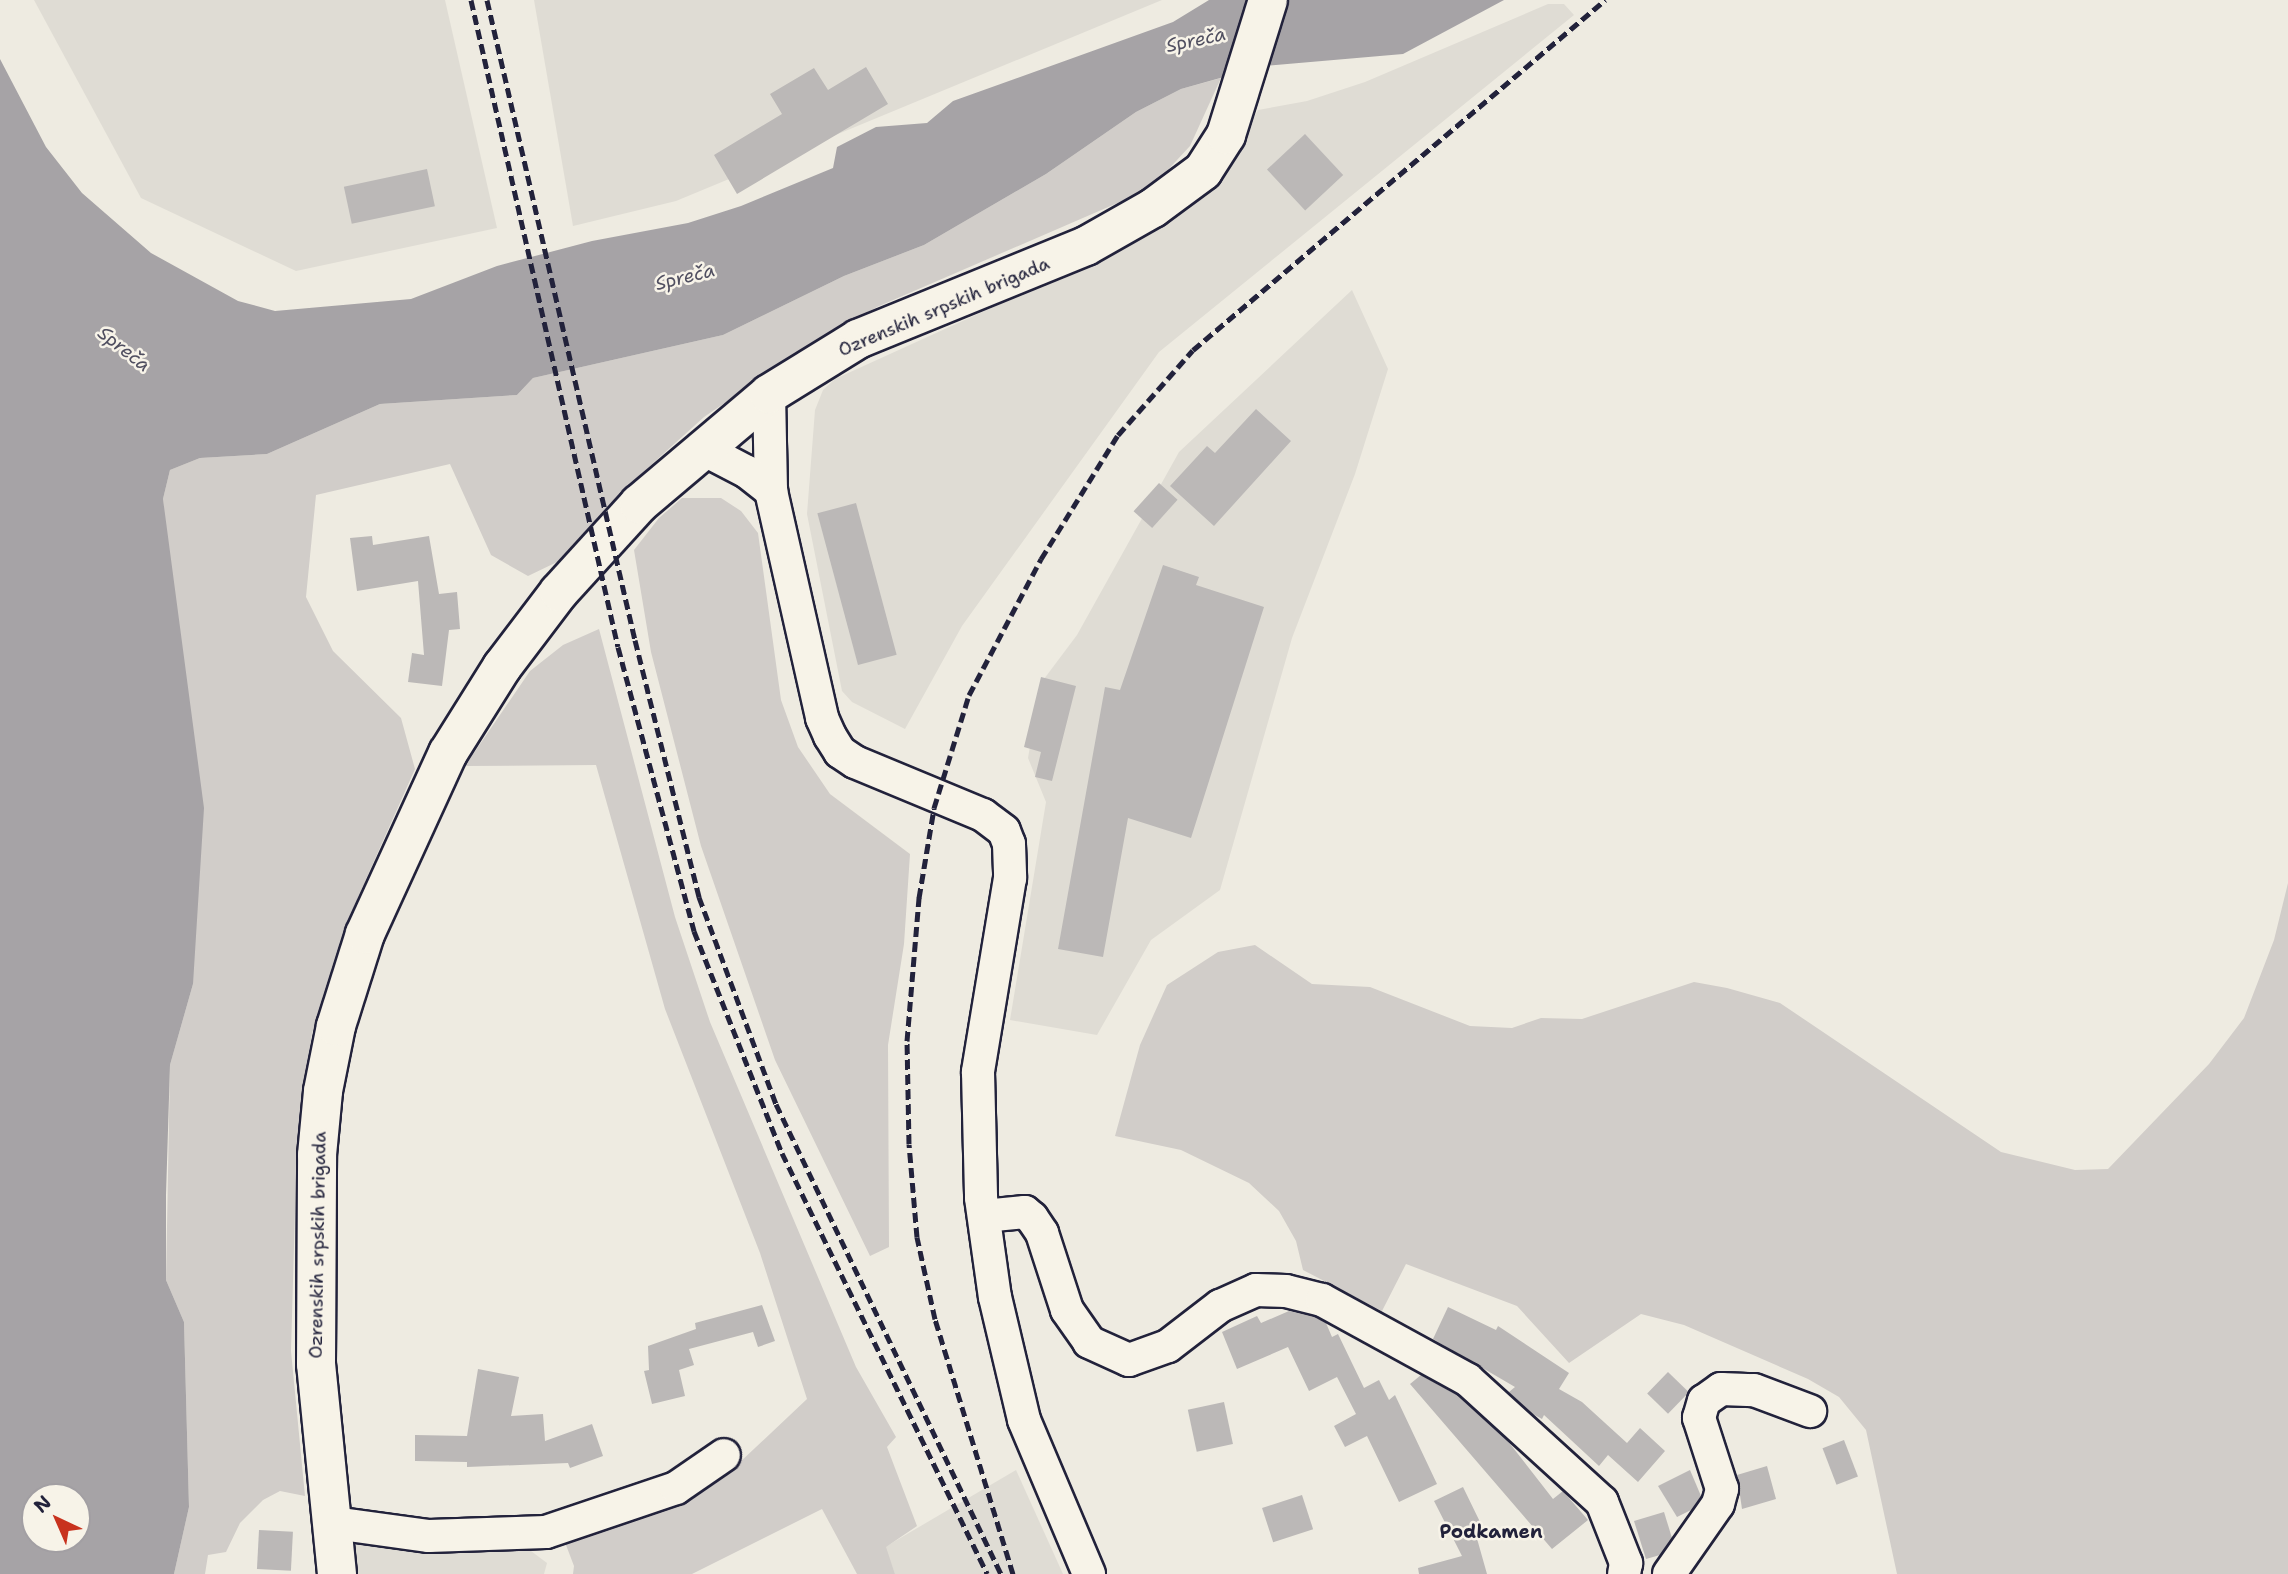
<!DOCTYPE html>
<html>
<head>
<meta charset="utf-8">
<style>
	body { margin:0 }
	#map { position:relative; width:2288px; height:1574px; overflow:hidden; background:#eeebe1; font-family:"Shantell Sans",sans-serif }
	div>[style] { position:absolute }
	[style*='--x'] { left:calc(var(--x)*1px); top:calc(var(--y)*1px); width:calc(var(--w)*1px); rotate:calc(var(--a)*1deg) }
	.built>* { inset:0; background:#dfdcd4 }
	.green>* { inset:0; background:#d1cdc9 }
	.water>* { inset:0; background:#a6a3a6 }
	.building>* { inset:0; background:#bbb8b7; transform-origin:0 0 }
	.roads { filter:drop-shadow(2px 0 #22223b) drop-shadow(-2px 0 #22223b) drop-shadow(0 2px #22223b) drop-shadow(0 -2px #22223b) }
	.minor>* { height:32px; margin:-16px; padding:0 16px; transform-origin:16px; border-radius:16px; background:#f7f3e8 }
	.major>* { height:38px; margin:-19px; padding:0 19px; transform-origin:19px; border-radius:19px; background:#f7f3e8 }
	.rail>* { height:5px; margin-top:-2.5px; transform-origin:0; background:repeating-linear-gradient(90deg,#22223b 0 10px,transparent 0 15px) }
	span { translate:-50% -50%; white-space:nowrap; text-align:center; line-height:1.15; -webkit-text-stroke:5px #f7f3e8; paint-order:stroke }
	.street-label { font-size:18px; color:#22223b }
	.water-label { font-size:19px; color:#504f60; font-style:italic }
	.neighbourhood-label { font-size:19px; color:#22223b; font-weight:700 }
	.north { position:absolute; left:21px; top:1483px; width:70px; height:70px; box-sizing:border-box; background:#f7f3e8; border:2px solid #a29fa3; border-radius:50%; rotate:316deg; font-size:19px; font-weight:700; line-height:28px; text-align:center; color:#22223b }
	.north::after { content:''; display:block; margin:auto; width:24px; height:32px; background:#c8321e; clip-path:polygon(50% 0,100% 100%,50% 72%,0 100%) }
</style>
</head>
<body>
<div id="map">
	<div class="built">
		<div style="clip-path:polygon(34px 0,445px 0,497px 228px,296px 271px,141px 198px)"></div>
		<div style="clip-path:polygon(534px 0,1162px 0,676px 201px,573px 226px)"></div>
		<div style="clip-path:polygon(1548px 4px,1564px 4px,1574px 15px,1159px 352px,962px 626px,905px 729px,852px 702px,842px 691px,807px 514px,815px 410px,823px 390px,835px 379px,1103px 257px,1228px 163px,1258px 110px,1307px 101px,1365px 82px)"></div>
		<div style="clip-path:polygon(1352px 290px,1388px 369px,1355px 474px,1292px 638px,1220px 890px,1151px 940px,1097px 1035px,1010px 1020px,1046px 802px,1028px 758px,1041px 683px,1077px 635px,1179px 452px)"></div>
		<div style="clip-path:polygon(1016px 1470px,1063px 1574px,895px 1574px,885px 1547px)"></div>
		<div style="clip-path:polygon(351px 1539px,523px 1545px,547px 1563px,544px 1574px,352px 1574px)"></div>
	</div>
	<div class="green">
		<div style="clip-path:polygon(1221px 78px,1190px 146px,1164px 174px,1129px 198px,877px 307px,819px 339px,704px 417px,631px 483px,584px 549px,528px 576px,491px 555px,450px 464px,316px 495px,306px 597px,333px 651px,401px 718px,415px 769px,358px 897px,312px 1033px,297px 1141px,291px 1351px,305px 1496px,280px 1491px,263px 1500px,240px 1523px,226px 1552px,208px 1555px,205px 1574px,174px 1574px,189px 1507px,184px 1322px,166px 1280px,170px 1065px,193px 984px,163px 499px,170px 470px,200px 458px,267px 454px,380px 404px,517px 395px,533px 378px,723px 335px,844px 276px,924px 245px,1046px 174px,1136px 112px,1181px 89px)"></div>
		<div style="clip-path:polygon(682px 498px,721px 498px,741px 511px,758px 533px,781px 700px,798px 747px,830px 794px,910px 854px,904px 944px,888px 1045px,889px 1247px,870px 1256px,775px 1060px,701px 846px,651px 652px,634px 550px,659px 518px)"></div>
		<div style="clip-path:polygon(599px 629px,675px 917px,710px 1022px,856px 1367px,896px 1437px,887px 1447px,917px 1526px,886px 1547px,895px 1574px,857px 1574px,822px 1509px,692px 1574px,573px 1574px,574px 1566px,566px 1545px,555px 1537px,685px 1494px,738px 1464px,807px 1399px,760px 1253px,665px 1009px,596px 765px,465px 766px,530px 671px,563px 645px)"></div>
		<div style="clip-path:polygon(2288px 883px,2288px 1574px,1897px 1574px,1866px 1430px,1839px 1397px,1808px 1379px,1684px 1325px,1641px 1314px,1569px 1363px,1517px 1306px,1406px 1264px,1382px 1311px,1303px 1270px,1296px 1241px,1279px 1211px,1249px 1183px,1181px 1150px,1115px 1136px,1140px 1045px,1167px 985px,1218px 952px,1255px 945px,1312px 984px,1370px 987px,1470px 1026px,1512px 1028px,1541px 1018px,1582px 1019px,1694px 982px,1727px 988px,1780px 1003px,2001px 1152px,2075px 1170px,2108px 1169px,2209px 1064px,2244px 1018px,2274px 940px)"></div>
	</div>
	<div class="water">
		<div style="clip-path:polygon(evenodd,1209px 0,1504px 0,1403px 54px,1263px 66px,1181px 89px,1136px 112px,1046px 174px,924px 245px,844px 276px,723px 335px,533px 378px,517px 395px,380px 404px,267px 454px,200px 458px,170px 470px,163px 499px,204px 808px,193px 984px,170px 1065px,166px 1195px,166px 1280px,184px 1322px,189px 1507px,174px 1574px,0 1574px,0 59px,46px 147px,82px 193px,151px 253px,238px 301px,275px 311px,411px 299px,497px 266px,592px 241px,688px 223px,741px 206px,833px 168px,837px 147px,876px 127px,927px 123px,953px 101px,1173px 22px,1209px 0,35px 1497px,77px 1497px,77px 1539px,35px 1539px,35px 1497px)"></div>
	</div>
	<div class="building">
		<div style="clip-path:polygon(866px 67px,888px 104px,737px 194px,714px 155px,782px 114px,770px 94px,814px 68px,828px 90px)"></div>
		<div style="left:1305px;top:134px;width:56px;height:52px;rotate:47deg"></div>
		<div style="left:427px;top:169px;width:38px;height:85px;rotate:78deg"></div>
		<div style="clip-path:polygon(1256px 409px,1291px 441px,1214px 526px,1170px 486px,1207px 446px,1215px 453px)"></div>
		<div style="left:1159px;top:483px;width:25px;height:38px;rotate:42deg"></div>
		<div style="left:856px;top:503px;width:157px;height:40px;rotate:75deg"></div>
		<div style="clip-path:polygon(372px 536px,373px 545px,429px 536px,439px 594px,457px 592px,460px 629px,449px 630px,442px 686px,408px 682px,412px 653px,424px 655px,418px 581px,357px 591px,350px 538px)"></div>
		<div style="clip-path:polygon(1163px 565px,1199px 577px,1196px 585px,1264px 607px,1191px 838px,1128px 818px,1103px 957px,1058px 949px,1105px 687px,1120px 690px)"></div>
		<div style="clip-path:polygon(1041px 677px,1076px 686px,1052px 781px,1035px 777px,1041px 752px,1024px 747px)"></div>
		<div style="clip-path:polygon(762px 1305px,775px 1341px,758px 1347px,753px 1332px,689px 1349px,694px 1365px,679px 1370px,685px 1396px,652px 1404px,644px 1371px,649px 1370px,648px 1346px,696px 1329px,695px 1323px)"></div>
		<div style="clip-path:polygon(1448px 1307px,1496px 1330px,1498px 1326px,1569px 1373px,1559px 1389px,1582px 1402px,1627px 1443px,1640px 1428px,1665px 1451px,1638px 1482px,1608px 1455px,1599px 1466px,1544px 1415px,1542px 1419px,1531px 1413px,1509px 1392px,1515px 1387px,1433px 1339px)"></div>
		<div style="clip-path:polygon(1289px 1311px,1315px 1317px,1326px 1323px,1332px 1337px,1338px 1334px,1364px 1388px,1379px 1380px,1389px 1400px,1395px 1395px,1437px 1484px,1399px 1502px,1367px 1436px,1345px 1447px,1334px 1426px,1356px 1414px,1337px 1377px,1309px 1391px,1288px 1347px,1237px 1369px,1222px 1332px,1257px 1316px,1261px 1323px)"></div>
		<div style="clip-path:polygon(478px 1369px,519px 1377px,511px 1416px,543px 1414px,545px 1441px,592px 1424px,603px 1456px,570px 1468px,568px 1463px,467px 1467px,467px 1462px,415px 1461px,415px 1435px,467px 1436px)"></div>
		<div style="left:1668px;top:1372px;width:29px;height:30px;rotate:44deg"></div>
		<div style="clip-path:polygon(1421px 1375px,1457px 1395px,1507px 1440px,1553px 1499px,1563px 1491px,1588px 1520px,1552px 1549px,1410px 1384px)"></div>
		<div style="left:1224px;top:1402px;width:43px;height:37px;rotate:78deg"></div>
		<div style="left:1844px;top:1440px;width:39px;height:23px;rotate:69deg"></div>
		<div style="clip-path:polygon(1767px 1466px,1776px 1499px,1742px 1509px,1737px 1475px)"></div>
		<div style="clip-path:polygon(1690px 1470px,1701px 1496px,1691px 1510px,1677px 1517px,1658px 1486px)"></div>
		<div style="clip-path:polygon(1463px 1487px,1481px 1524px,1474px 1528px,1487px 1574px,1419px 1574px,1418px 1568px,1462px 1556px,1434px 1501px)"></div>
		<div style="left:1302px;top:1495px;width:36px;height:42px;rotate:72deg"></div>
		<div style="clip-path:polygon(1664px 1512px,1672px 1538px,1660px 1555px,1646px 1559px,1634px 1521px)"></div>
		<div style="left:259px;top:1530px;width:34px;height:39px;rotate:3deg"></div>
	</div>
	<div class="roads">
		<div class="minor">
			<div style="--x:769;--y:394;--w:97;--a:88.8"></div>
			<div style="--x:771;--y:491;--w:233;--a:77.3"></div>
			<div style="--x:822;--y:718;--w:20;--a:66"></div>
			<div style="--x:830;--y:736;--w:19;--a:58"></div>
			<div style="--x:840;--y:752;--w:18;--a:34"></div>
			<div style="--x:855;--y:762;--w:139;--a:22.5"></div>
			<div style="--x:983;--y:815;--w:26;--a:37"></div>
			<div style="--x:1004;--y:831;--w:14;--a:69"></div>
			<div style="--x:1009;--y:844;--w:34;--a:88"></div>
			<div style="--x:1010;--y:878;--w:197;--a:99.4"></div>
			<div style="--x:978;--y:1072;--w:126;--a:88.6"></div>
			<div style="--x:981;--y:1198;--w:100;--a:82"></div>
			<div style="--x:995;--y:1297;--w:126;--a:76.7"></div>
			<div style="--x:1024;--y:1420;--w:167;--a:67.1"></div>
			<div style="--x:703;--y:449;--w:50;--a:27.6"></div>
			<div style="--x:747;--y:472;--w:31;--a:38"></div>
			<div style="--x:984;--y:1216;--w:41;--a:-5.6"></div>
			<div style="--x:1025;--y:1212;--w:9;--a:41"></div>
			<div style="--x:1032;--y:1218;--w:18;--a:56"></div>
			<div style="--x:1042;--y:1233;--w:81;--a:72"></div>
			<div style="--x:1067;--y:1310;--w:39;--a:55"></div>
			<div style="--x:1089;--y:1342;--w:44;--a:24.2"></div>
			<div style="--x:1129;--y:1360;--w:41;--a:-19.7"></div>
			<div style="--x:1168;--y:1346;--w:66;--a:-37.6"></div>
			<div style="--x:1220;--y:1306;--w:39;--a:-24"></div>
			<div style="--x:1256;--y:1290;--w:30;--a:2"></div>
			<div style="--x:1286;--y:1291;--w:37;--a:14"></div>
			<div style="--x:1322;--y:1300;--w:166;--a:28.7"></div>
			<div style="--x:1468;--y:1380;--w:181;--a:42.3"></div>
			<div style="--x:1602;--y:1502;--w:66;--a:68.5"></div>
			<div style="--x:1626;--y:1563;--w:11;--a:100"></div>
			<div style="--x:334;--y:1523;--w:96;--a:7.8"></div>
			<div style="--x:429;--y:1536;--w:117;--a:-2"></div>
			<div style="--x:546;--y:1532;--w:137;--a:-18.7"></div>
			<div style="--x:676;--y:1488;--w:58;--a:-34.5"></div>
			<div style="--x:1669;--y:1574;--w:85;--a:-55"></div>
			<div style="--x:1718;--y:1504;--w:16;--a:-75"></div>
			<div style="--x:1722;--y:1489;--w:75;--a:-107.9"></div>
			<div style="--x:1699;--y:1418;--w:18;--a:-74"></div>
			<div style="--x:1704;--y:1401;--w:21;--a:-35"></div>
			<div style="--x:1721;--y:1389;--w:33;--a:2"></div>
			<div style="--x:1754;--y:1390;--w:60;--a:20.6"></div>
		</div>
		<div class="major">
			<div style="--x:337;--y:1574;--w:211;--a:-95.7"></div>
			<div style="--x:316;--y:1364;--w:209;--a:-89.7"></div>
			<div style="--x:317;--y:1155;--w:64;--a:-84.6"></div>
			<div style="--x:323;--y:1091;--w:66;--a:-78.7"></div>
			<div style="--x:336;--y:1026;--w:96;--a:-72.5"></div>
			<div style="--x:365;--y:934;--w:199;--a:-65.4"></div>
			<div style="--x:448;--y:753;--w:102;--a:-57.9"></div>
			<div style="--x:502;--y:667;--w:94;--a:-52.8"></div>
			<div style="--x:559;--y:592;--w:119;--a:-47.7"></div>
			<div style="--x:639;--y:504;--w:170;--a:-40.2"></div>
			<div style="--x:769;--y:394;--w:105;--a:-31.7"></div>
			<div style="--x:858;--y:339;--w:246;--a:-22.2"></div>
			<div style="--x:1086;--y:246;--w:77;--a:-29.6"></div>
			<div style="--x:1153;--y:208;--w:62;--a:-36.5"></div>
			<div style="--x:1203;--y:171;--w:43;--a:-57.4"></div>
			<div style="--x:1226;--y:135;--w:141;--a:-72.7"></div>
		</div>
	</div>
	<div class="rail">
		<div style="--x:471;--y:0;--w:663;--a:77.2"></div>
		<div style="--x:618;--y:647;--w:294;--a:75"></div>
		<div style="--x:694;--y:931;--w:239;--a:68.4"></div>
		<div style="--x:782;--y:1153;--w:468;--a:64"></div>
		<div style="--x:487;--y:0;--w:657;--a:76.98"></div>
		<div style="--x:635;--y:640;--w:265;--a:76"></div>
		<div style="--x:699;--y:897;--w:221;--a:69.6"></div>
		<div style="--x:776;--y:1104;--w:521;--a:64.42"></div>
		<div style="--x:1013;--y:1574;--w:267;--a:-107"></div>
		<div style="--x:935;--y:1319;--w:84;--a:-102.4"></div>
		<div style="--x:917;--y:1237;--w:93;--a:-94.9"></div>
		<div style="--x:909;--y:1144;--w:103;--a:-91.1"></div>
		<div style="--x:907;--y:1041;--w:144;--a:-85.2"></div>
		<div style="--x:919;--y:898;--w:91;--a:-80.5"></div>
		<div style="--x:934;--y:808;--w:118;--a:-72.8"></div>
		<div style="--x:969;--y:695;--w:154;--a:-62.1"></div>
		<div style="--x:1041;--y:559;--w:146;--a:-58.2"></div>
		<div style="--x:1118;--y:435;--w:113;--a:-48.6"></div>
		<div style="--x:1193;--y:350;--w:541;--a:-40.35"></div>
	</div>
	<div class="street-label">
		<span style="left:944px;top:307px;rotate:-23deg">Ozrenskih srpskih brigada</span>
		<span style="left:318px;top:1245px;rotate:-89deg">Ozrenskih srpskih brigada</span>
	</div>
	<div class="water-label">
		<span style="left:1196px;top:40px;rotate:-12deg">Spreča</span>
		<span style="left:685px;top:277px;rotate:-14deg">Spreča</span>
		<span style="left:124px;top:349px;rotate:38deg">Spreča</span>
	</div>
	<div class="neighbourhood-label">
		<span style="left:1491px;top:1532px">Podkamen</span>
	</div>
	<div class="north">N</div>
</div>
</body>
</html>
